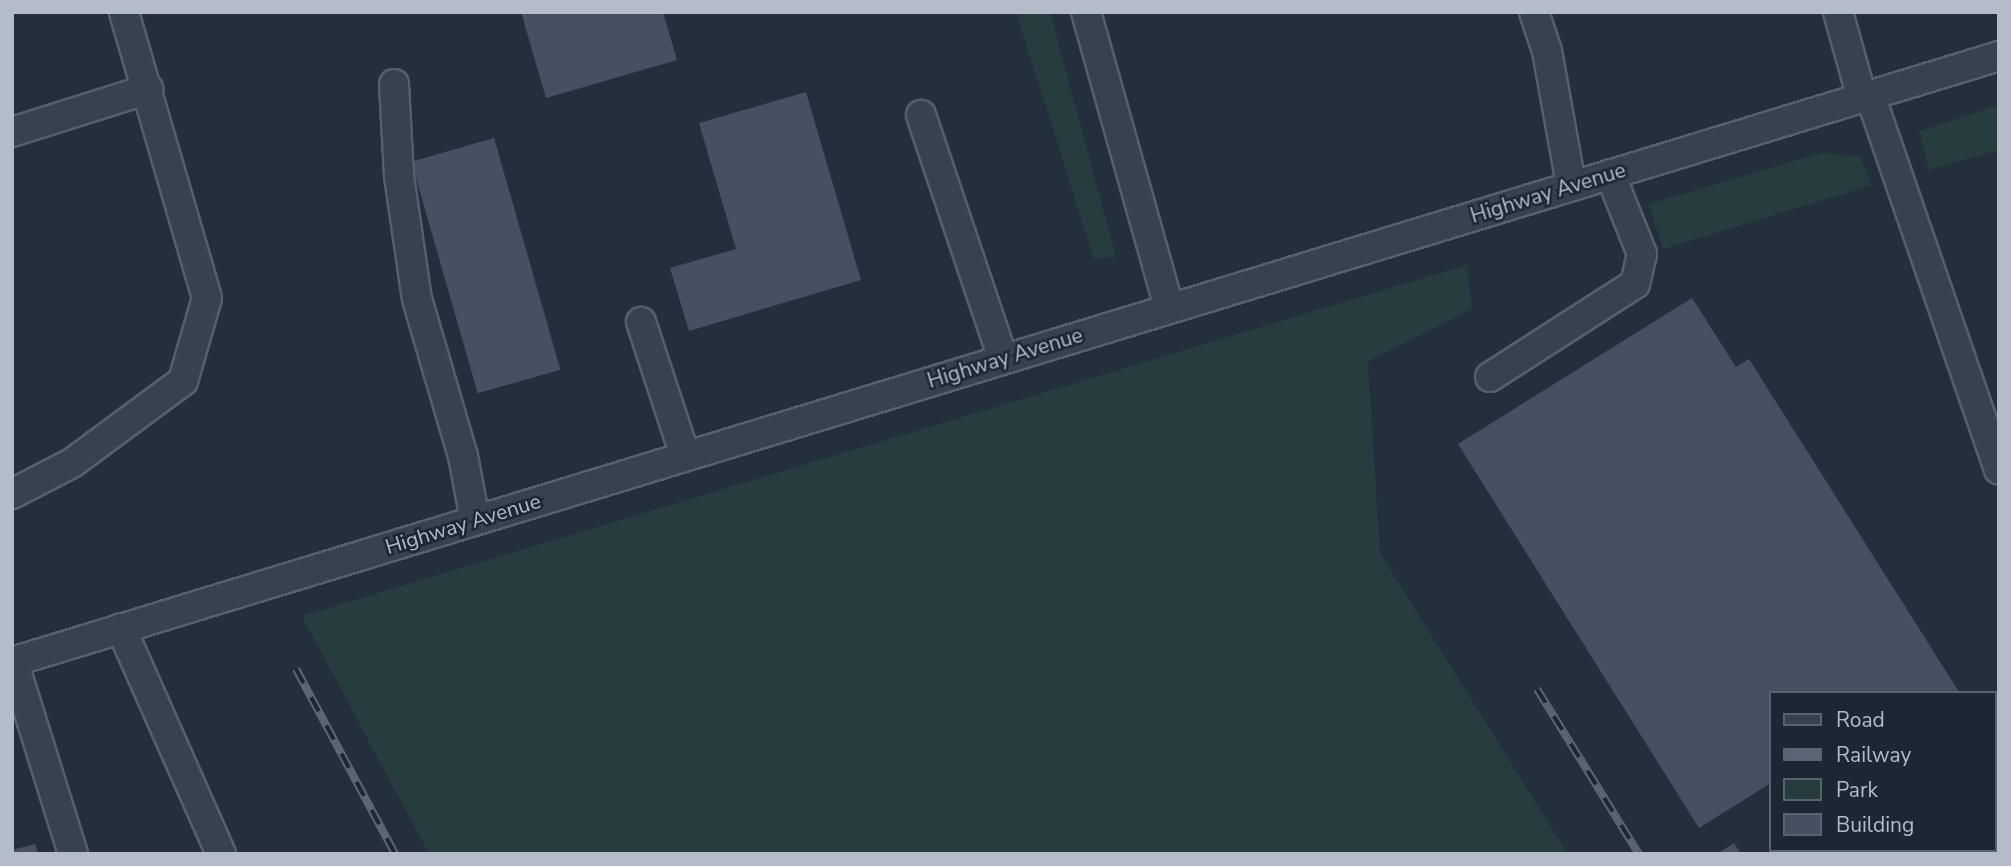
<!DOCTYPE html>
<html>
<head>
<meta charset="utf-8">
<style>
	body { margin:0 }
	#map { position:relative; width:2011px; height:866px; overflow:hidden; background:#242f3e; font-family:"Nunito Sans",sans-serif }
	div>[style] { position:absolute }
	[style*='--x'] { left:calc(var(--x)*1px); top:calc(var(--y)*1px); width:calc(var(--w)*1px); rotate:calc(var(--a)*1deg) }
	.green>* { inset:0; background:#263c3f }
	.building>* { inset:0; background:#455162; transform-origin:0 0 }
	.roads { filter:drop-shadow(2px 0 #565f6c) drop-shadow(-2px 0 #565f6c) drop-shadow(0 2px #565f6c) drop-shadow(0 -2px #565f6c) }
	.minor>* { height:28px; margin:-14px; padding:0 14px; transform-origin:14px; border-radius:14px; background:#38414e }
	.rail>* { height:8px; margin-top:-4px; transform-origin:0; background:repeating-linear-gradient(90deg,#1d2633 0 16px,#5a6575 0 32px); box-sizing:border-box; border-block:2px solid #5a6575 }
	span { translate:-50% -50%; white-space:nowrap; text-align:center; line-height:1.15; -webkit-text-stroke:5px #1d2633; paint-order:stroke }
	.street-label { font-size:21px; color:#b4bcc9 }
	.frame { position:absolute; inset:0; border:14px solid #b4bcc9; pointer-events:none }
	.legend { position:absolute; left:1769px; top:691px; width:228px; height:161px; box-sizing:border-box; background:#1d2633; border:2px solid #59626f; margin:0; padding:9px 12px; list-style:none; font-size:21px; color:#b4bcc9 }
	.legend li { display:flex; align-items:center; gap:14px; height:35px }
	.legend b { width:35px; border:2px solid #59626f }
</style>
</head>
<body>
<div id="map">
	<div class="green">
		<div style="clip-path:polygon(1016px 12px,1050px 12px,1116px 257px,1094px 259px)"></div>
		<div style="clip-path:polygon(1999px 105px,1999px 150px,1929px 170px,1919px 131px)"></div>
		<div style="clip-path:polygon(1821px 153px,1860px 157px,1872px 185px,1663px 249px,1649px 204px)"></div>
		<div style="clip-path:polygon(1467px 265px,1472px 309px,1368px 361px,1380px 553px,1568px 854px,429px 854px,302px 616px)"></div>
	</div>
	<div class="building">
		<div style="clip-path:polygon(521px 12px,663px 12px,677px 60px,546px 98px)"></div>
		<div style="clip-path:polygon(806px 92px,861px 280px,689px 331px,670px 268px,736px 249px,699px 123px)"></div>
		<div style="left:494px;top:138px;width:241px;height:86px;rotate:74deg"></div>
		<div style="clip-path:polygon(1692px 298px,1736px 367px,1749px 359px,1959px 692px,1771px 693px,1771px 783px,1699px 828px,1458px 444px)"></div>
		<div style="clip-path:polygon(1734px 843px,1741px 854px,1717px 854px)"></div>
		<div style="clip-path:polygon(35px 844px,38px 854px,12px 854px,12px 850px)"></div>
	</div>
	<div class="roads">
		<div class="minor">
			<div style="--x:1086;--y:12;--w:307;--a:74.3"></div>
			<div style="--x:1534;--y:12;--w:41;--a:71.6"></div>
			<div style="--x:1547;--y:51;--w:136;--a:79.8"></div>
			<div style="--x:1838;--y:12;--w:89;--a:74.4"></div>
			<div style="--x:394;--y:84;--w:92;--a:86.9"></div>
			<div style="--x:399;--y:176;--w:124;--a:81.7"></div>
			<div style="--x:417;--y:299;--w:164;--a:73.7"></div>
			<div style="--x:463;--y:456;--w:65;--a:79.4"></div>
			<div style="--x:1870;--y:95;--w:396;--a:71"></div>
			<div style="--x:921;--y:115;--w:257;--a:71.4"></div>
			<div style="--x:12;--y:132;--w:143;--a:-17.5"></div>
			<div style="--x:641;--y:322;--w:141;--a:71.8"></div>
			<div style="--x:1490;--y:377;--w:172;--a:-32.7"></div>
			<div style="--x:1635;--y:284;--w:31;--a:-77"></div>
			<div style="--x:1642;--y:254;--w:86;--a:-111.8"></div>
			<div style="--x:12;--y:494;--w:68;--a:-27.3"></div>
			<div style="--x:72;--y:463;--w:138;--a:-36.5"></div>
			<div style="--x:183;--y:381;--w:86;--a:-73.9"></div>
			<div style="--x:207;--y:298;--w:298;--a:-106.2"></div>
			<div style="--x:121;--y:628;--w:247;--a:66.1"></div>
			<div style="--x:13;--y:661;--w:202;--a:72.7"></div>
			<div style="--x:12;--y:662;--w:2077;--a:-16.96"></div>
		</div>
	</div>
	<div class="rail">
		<div style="--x:296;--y:669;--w:210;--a:61.8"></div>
		<div style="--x:1537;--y:689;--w:194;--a:58.3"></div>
	</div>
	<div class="street-label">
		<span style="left:1548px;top:193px;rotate:-17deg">Highway Avenue</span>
		<span style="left:1005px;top:358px;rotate:-17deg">Highway Avenue</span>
		<span style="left:463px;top:524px;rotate:-17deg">Highway Avenue</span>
	</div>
	<div class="frame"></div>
	<ul class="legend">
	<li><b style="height:9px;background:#38414e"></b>Road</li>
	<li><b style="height:9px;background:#5a6575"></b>Railway</li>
	<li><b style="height:19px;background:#263c3f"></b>Park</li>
	<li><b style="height:19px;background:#455162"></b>Building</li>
	</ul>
</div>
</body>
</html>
